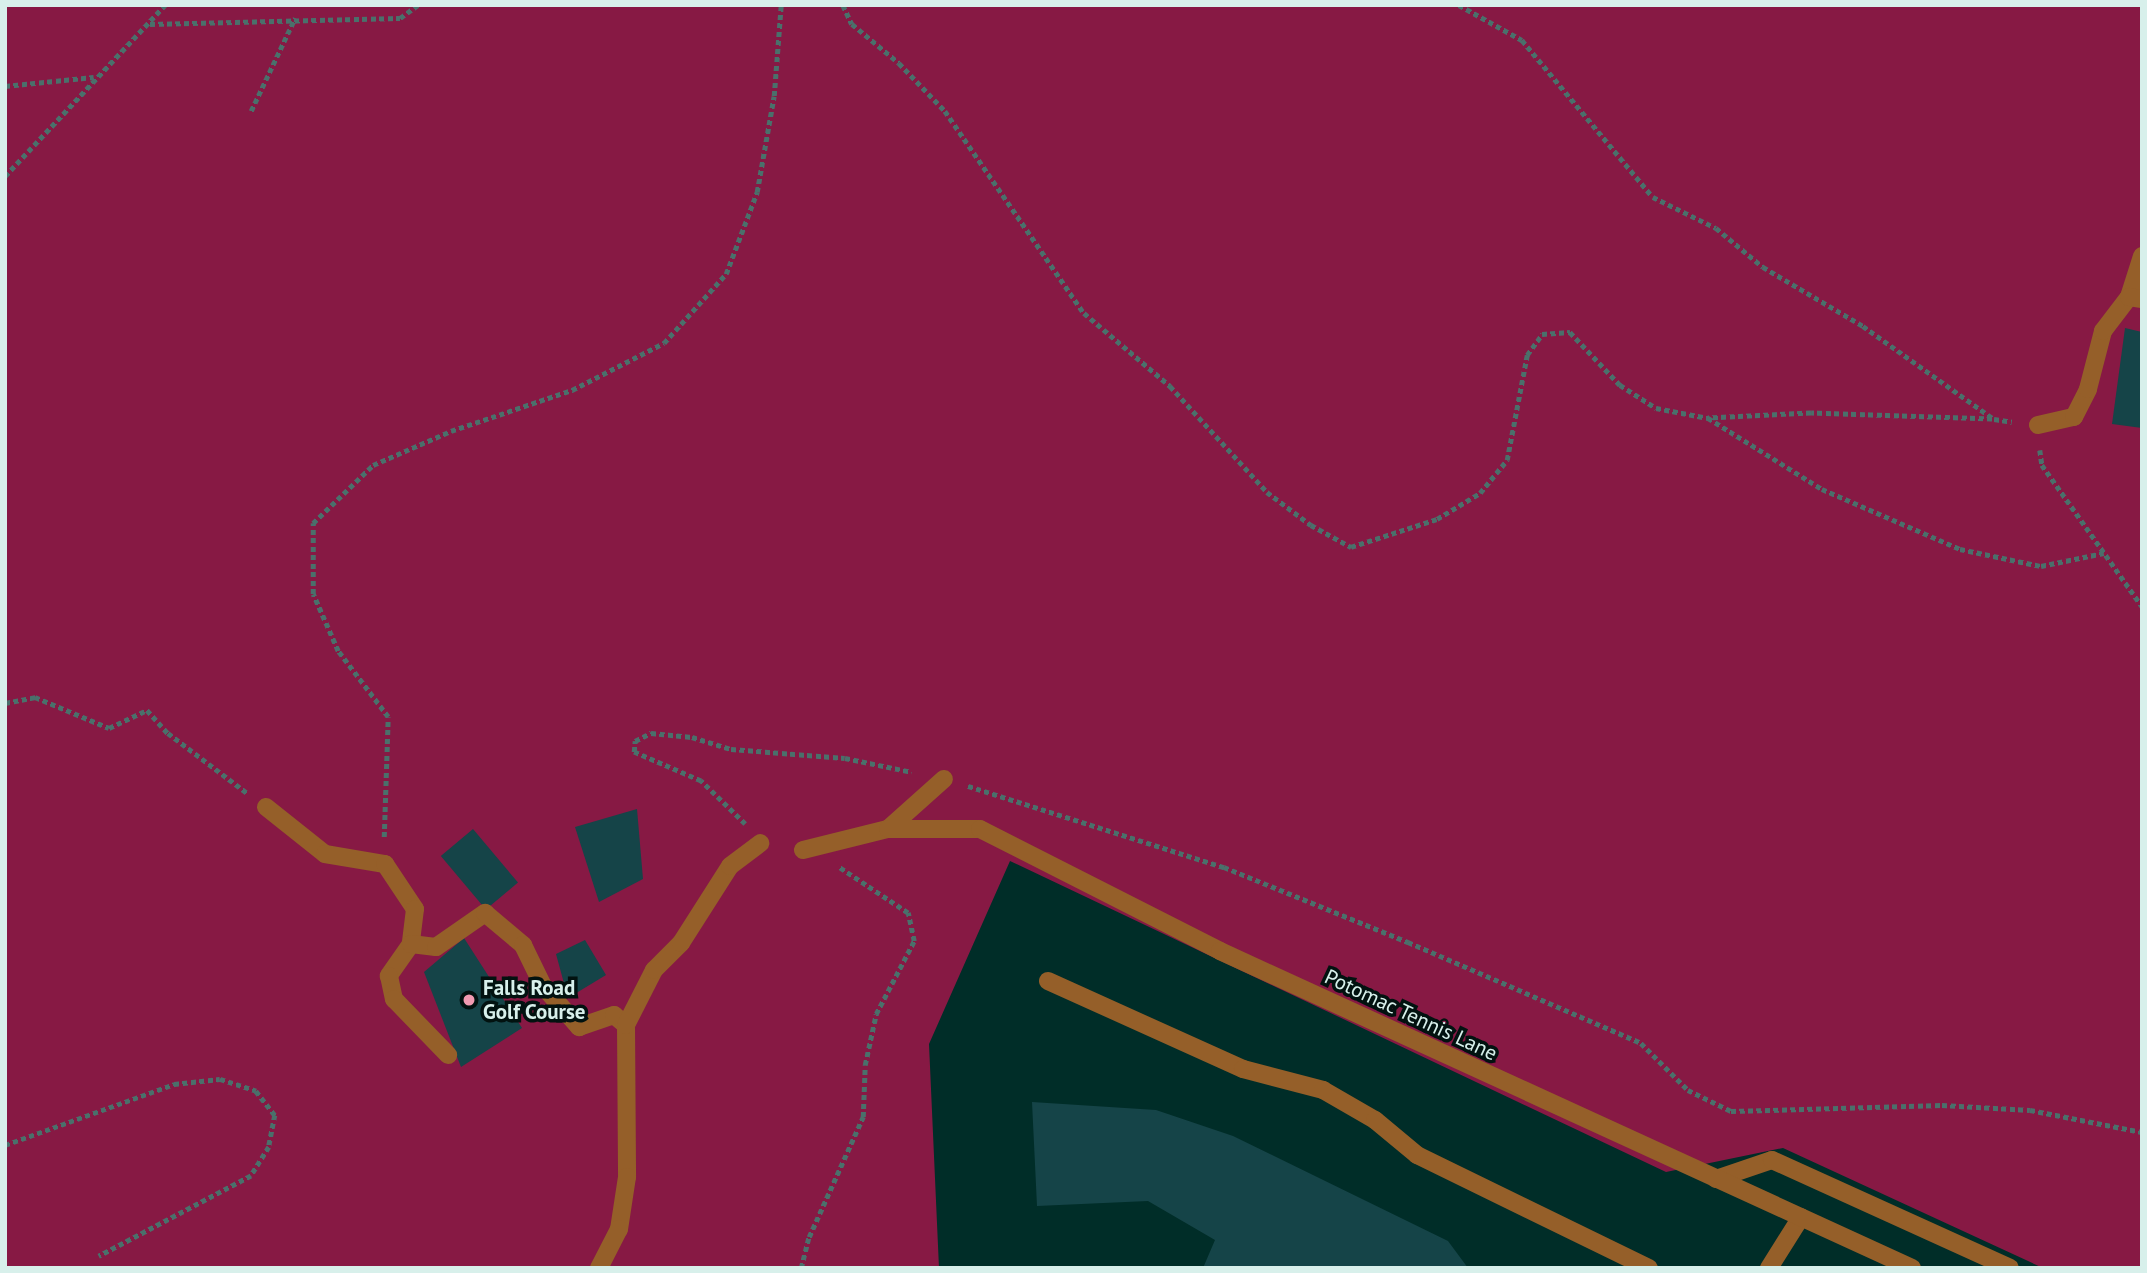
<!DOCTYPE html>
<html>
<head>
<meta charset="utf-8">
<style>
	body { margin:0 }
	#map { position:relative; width:2147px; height:1273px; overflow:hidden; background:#002d28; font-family:"PT Sans",sans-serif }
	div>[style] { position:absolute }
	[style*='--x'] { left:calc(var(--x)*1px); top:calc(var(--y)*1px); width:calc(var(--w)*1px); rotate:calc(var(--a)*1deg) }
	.green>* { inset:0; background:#871944 }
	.building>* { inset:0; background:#154448; transform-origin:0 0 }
	.path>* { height:4.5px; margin-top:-2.25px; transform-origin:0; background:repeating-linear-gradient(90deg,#4a706b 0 5px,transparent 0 8.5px) }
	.service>* { height:18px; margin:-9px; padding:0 9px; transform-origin:9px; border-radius:9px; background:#955f29 }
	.minor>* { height:18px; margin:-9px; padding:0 9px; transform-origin:9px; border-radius:9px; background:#955f29 }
	.dots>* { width:19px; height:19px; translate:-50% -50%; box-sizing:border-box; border:4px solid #021210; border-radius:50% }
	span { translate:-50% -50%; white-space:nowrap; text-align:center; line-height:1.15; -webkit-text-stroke:7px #021210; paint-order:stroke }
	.poi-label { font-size:21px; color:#d8f0eb; font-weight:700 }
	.left { translate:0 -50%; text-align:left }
	.street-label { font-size:21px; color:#d8f0eb }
	.frame { position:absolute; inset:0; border:7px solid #d8f0eb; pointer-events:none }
</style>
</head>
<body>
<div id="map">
	<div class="green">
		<div style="clip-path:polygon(5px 5px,2142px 5px,2142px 1268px,2043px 1268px,1783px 1148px,1666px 1172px,1010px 861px,929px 1044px,939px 1268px,5px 1268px)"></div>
	</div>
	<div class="building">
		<div style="clip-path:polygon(2125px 328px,2142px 332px,2142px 428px,2112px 424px)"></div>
		<div style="clip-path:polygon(637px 809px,643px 879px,599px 902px,575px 827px)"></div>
		<div style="left:473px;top:829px;width:70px;height:42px;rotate:50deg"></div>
		<div style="clip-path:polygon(464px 938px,522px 1028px,461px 1067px,424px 972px)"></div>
		<div style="clip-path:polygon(585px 940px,606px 975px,568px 998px,556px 954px)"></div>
		<div style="clip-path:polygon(1032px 1102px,1156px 1110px,1233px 1136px,1448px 1241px,1468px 1268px,1203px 1268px,1215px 1240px,1148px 1201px,1037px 1206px)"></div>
	</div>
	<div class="path">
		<div style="--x:843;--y:5;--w:21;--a:65"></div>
		<div style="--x:852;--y:24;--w:61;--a:39.7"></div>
		<div style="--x:899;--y:63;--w:66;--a:46.2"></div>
		<div style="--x:945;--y:111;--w:245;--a:55.5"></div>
		<div style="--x:1084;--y:313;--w:113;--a:40.3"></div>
		<div style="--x:1170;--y:386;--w:144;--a:47.5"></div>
		<div style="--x:1267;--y:492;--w:55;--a:36.9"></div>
		<div style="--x:1311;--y:525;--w:46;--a:28.8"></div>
		<div style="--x:1351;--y:547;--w:90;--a:-18"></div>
		<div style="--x:1437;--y:519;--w:50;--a:-31.2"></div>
		<div style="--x:1480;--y:493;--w:43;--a:-50.7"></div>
		<div style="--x:1507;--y:460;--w:107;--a:-79.2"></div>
		<div style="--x:1527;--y:355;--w:26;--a:-54"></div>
		<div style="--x:1542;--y:334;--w:28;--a:-4"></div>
		<div style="--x:1570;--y:332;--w:73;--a:46.7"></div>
		<div style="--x:1620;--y:385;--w:43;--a:32.6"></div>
		<div style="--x:1656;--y:408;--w:53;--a:10.9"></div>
		<div style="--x:1459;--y:5;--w:72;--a:29.1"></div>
		<div style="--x:1522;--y:40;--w:204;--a:50.2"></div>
		<div style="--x:1653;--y:197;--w:70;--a:26.2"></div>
		<div style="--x:1716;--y:228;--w:61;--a:39.7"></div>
		<div style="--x:1763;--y:267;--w:116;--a:30.5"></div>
		<div style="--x:1863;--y:326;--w:161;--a:35.4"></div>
		<div style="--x:1994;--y:419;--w:18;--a:9"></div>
		<div style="--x:150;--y:24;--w:250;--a:-1.4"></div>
		<div style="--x:400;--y:18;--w:22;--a:-36"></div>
		<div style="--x:5;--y:86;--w:89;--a:-5.8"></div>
		<div style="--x:251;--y:111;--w:103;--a:-64.7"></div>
		<div style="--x:5;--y:176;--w:234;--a:-46.9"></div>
		<div style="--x:1992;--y:419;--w:181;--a:-178.1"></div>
		<div style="--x:1811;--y:413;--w:103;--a:177.2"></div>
		<div style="--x:1708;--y:418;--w:134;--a:31.9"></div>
		<div style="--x:1822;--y:489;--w:150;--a:23.5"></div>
		<div style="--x:1960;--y:549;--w:83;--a:11.9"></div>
		<div style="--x:2041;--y:566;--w:64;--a:-11.7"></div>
		<div style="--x:2040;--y:450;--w:15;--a:82"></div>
		<div style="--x:2042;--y:465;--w:173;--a:54.7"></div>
		<div style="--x:5;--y:703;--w:31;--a:-11"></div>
		<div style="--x:35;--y:697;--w:80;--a:22.7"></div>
		<div style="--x:109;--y:728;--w:42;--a:-25.3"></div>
		<div style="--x:147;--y:710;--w:31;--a:48"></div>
		<div style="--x:168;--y:733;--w:99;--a:37.2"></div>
		<div style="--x:968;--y:786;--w:269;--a:17.6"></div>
		<div style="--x:1224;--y:867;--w:199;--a:22.2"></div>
		<div style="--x:1408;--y:942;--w:254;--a:23.4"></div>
		<div style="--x:1641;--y:1043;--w:66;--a:45"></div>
		<div style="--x:1688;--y:1090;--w:48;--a:26"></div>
		<div style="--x:1731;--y:1111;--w:211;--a:-1.6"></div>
		<div style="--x:1942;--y:1105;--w:88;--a:3.3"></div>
		<div style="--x:2030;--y:1110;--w:114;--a:11.1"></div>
		<div style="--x:745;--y:824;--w:62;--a:-135.7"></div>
		<div style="--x:701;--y:781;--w:73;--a:-156.6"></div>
		<div style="--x:634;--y:752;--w:11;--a:-85"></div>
		<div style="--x:635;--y:741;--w:18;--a:-27"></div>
		<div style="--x:651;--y:733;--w:41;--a:5.6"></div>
		<div style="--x:692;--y:737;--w:41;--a:17.1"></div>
		<div style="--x:731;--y:749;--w:114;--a:4.5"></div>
		<div style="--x:845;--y:758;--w:68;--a:11.8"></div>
		<div style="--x:384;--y:837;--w:120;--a:-88.1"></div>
		<div style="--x:388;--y:717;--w:83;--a:-127.1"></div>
		<div style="--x:338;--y:651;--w:62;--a:-113.7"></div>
		<div style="--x:313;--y:594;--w:71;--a:-90"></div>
		<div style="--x:313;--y:523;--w:83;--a:-44"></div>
		<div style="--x:373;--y:465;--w:85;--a:-23.6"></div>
		<div style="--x:451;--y:431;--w:128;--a:-18.7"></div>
		<div style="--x:572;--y:390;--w:103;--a:-27.1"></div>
		<div style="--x:664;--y:343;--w:93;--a:-48.1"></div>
		<div style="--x:726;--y:274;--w:88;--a:-69.3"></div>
		<div style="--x:757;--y:192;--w:97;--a:-80"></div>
		<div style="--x:774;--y:96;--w:91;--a:-85.6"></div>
		<div style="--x:5;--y:1145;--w:180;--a:-19.8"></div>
		<div style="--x:174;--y:1084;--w:46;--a:-6.2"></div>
		<div style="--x:220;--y:1079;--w:38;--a:18"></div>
		<div style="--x:256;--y:1091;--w:31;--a:52"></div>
		<div style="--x:275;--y:1115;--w:33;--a:101"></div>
		<div style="--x:269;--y:1147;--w:34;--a:122"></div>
		<div style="--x:251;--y:1176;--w:172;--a:152.2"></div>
		<div style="--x:801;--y:1268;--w:32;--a:-76"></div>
		<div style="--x:809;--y:1237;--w:132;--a:-65.8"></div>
		<div style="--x:863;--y:1117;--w:52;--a:-87.8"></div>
		<div style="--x:865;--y:1065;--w:52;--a:-77.8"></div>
		<div style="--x:876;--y:1014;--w:82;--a:-62.5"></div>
		<div style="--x:914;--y:941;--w:29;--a:-102"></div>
		<div style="--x:908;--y:913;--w:82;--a:-146.5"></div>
	</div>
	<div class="service">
		<div style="--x:2129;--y:297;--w:43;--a:-72.4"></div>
		<div style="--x:2038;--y:425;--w:37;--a:-13"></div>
		<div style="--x:2074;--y:417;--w:31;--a:-63"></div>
		<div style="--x:2088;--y:389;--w:60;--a:-75.5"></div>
		<div style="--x:2103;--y:331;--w:43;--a:-52.6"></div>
		<div style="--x:2129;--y:297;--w:13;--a:9"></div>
		<div style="--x:266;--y:807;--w:75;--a:38.5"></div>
		<div style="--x:325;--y:854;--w:61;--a:9.5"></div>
		<div style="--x:385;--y:864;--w:54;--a:56.3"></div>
		<div style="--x:415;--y:909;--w:35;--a:97"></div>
		<div style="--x:411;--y:944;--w:39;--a:125"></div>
		<div style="--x:389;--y:976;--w:24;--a:78"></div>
		<div style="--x:394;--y:999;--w:78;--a:46"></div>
		<div style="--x:803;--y:850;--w:88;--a:-13.9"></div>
		<div style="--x:888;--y:829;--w:75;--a:-41.8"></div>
		<div style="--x:411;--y:944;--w:25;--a:7"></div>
		<div style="--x:436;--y:947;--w:60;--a:-34.8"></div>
		<div style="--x:485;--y:913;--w:50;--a:40.1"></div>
		<div style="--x:523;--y:945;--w:46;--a:64"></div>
		<div style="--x:543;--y:986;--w:55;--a:48.7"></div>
		<div style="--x:579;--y:1027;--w:37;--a:-19"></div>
		<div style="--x:614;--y:1015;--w:16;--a:40"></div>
		<div style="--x:626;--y:1025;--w:152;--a:89.6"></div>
		<div style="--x:627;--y:1177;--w:53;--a:98.7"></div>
		<div style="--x:619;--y:1229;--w:44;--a:117.1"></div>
		<div style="--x:1048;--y:981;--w:214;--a:24.3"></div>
		<div style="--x:1243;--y:1069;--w:83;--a:14.7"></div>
		<div style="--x:1323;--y:1090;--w:60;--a:30"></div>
		<div style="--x:1375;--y:1120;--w:55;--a:39.8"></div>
		<div style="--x:1417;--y:1155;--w:258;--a:26"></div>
		<div style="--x:626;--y:1025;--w:62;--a:-63"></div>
		<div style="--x:654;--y:970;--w:38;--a:-45"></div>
		<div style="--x:681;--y:943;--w:91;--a:-57.5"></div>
		<div style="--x:730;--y:866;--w:38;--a:-37"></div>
		<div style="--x:1716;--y:1179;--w:59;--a:-18.7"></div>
		<div style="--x:1772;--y:1160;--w:261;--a:24.4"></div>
		<div style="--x:1769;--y:1268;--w:60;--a:-57.9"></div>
	</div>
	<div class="minor">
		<div style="--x:888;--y:829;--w:92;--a:0"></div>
		<div style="--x:980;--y:829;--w:269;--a:26.9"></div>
		<div style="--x:1220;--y:951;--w:761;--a:24.61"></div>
	</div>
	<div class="dots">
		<div style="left:469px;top:1000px;background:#f19ab1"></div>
	</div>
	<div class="poi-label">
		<span class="left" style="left:483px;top:1000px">Falls Road<br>Golf Course</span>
	</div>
	<div class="street-label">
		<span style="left:1411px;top:1015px;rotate:25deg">Potomac Tennis Lane</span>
	</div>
	<div class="frame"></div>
</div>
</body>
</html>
